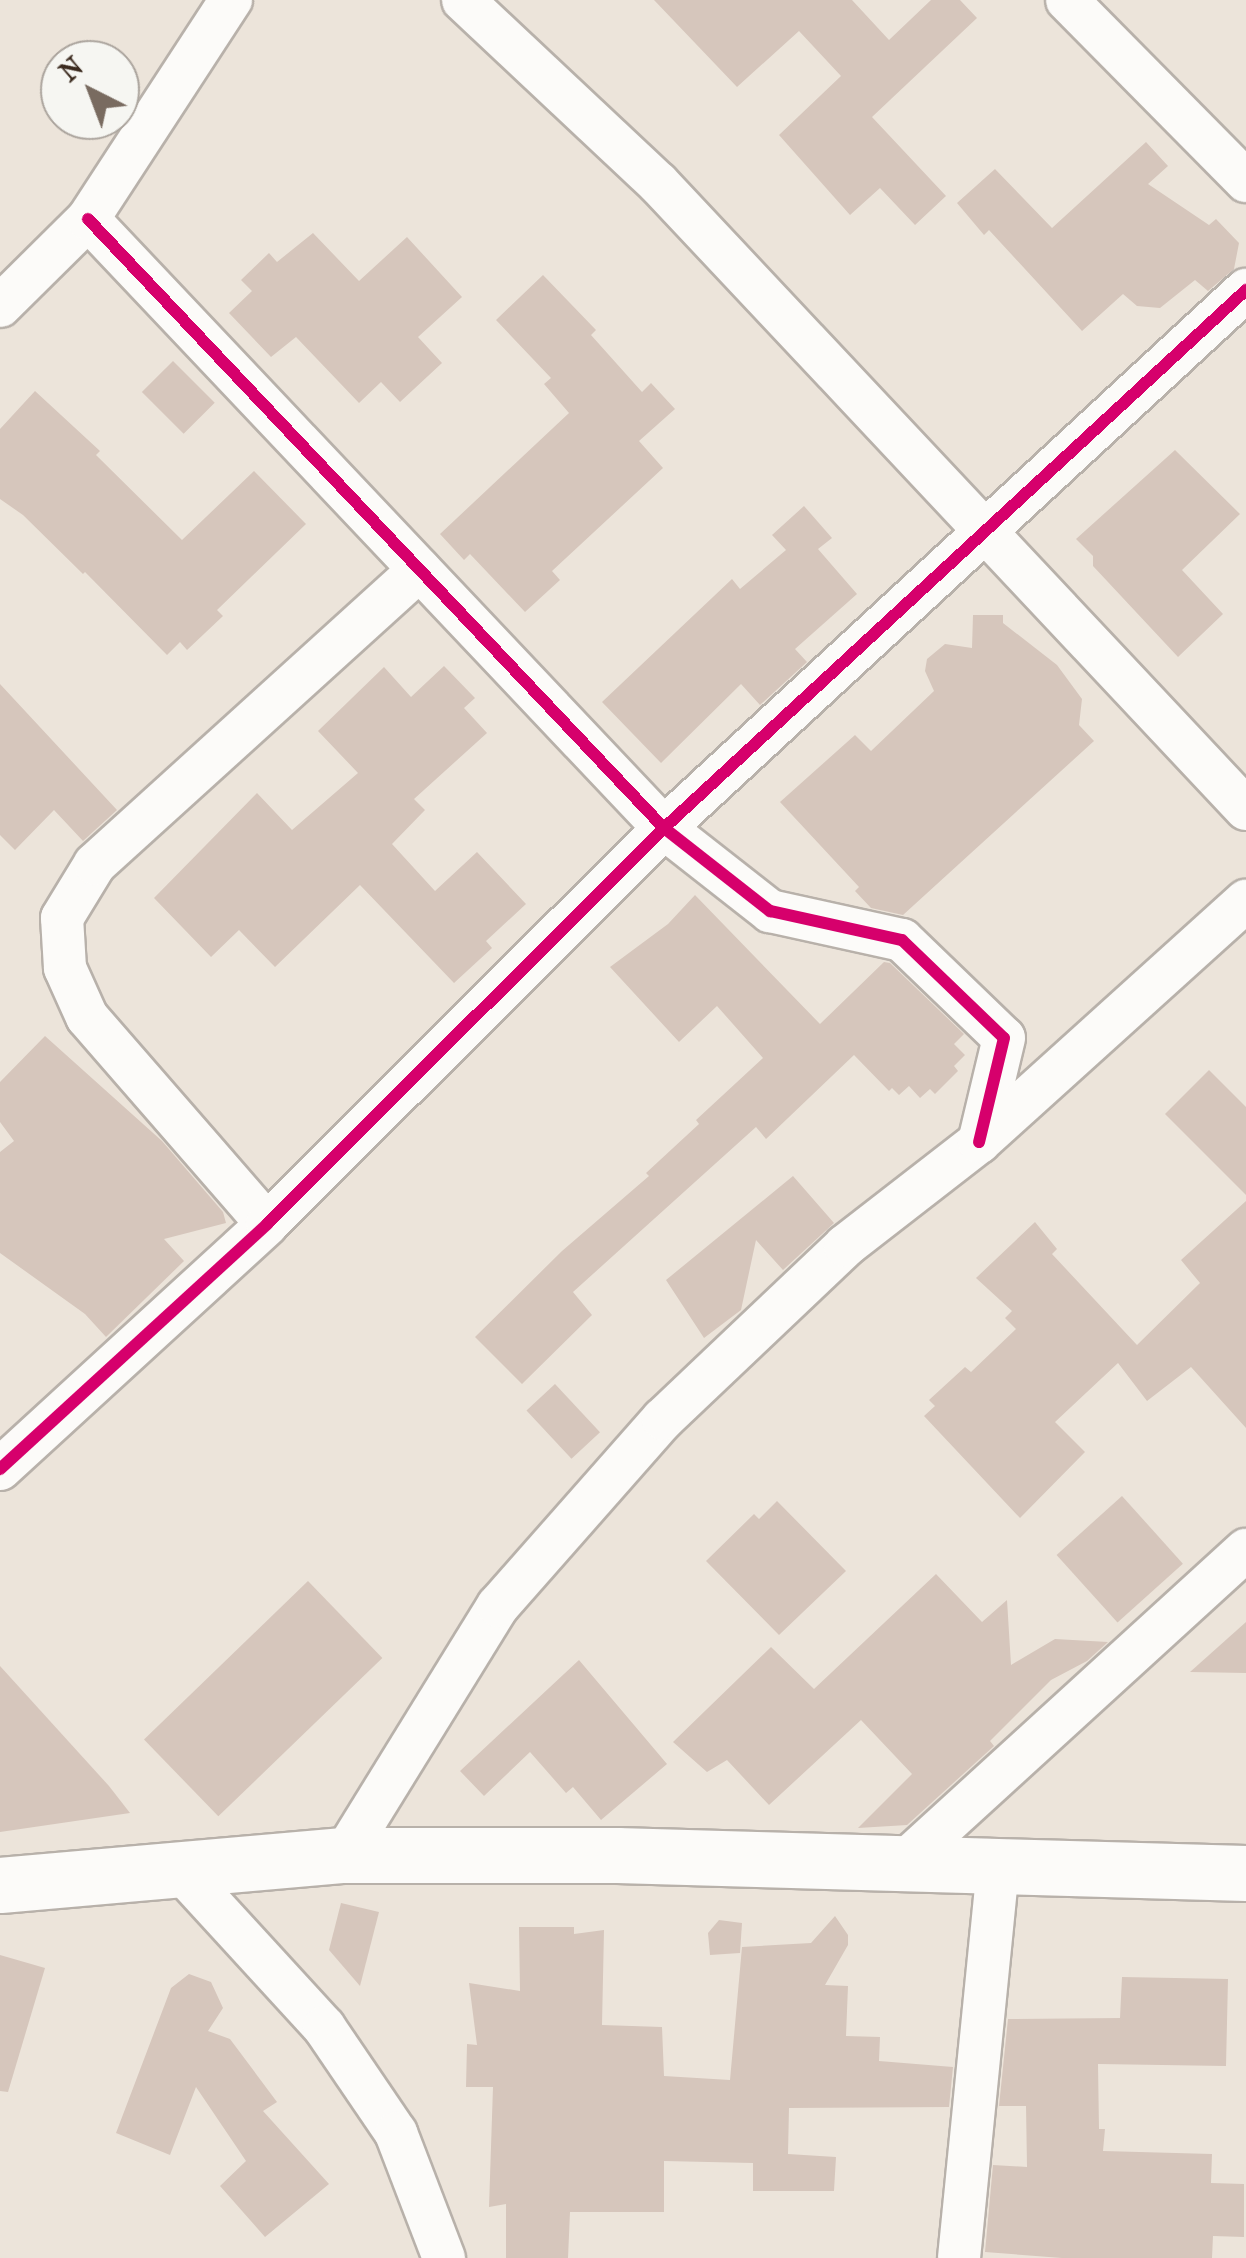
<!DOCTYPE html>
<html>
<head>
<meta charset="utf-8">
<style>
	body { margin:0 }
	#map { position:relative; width:1246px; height:2258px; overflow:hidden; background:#ece4da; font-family:"IM FELL French Canon",serif }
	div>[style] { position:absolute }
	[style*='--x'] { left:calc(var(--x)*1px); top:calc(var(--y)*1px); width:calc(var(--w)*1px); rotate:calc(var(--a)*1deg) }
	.building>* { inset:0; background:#d6c6bc; transform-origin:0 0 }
	.roads { filter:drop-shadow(2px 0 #b8b1aa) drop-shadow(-2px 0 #b8b1aa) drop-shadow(0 2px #b8b1aa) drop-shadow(0 -2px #b8b1aa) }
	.street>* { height:42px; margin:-21px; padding:0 21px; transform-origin:21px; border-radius:21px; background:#fcfbf9 }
	.secondary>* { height:55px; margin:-27.5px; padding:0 27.5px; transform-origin:27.5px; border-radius:27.5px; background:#fcfbf9 }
	.cycleway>* { height:12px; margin:-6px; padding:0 6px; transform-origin:6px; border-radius:6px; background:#d6006c }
	span { translate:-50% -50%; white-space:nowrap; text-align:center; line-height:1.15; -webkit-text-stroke:8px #f6f6f2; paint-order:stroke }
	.north { position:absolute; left:40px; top:40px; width:100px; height:100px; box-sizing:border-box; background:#f6f6f2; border:2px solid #aba49d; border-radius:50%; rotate:318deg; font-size:28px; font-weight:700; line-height:40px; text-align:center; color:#3b2a1e }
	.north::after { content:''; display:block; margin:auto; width:35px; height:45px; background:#796b60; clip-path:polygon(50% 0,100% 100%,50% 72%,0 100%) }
</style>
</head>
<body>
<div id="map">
	<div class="building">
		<div style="clip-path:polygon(654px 0,852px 0,889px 40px,931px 0,960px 0,977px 18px,872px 117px,946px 196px,915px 225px,880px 188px,850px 215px,779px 135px,841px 76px,799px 31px,737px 87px)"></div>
		<div style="clip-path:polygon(1146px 142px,1168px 166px,1148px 184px,1209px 225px,1216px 219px,1239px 243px,1234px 269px,1208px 291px,1195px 280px,1160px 308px,1137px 306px,1123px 294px,1082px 331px,989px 230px,984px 235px,957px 203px,995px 169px,1052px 228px)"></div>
		<div style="clip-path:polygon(313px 233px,359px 281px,407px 237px,462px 297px,418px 337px,442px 363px,400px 402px,381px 382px,359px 403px,296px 337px,271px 357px,229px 313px,252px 291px,241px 280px,269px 253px,277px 262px)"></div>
		<div style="clip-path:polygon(543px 275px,596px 330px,591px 335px,642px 392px,651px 383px,675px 409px,639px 441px,663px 468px,552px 571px,560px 580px,525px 612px,470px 554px,464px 560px,440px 534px,569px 413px,544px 384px,551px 378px,496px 320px)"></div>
		<div style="left:173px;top:361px;width:59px;height:44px;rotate:45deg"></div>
		<div style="clip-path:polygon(35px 391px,100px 451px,96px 455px,182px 540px,254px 471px,306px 524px,217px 610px,223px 616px,187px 650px,180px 642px,167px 655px,85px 572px,83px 574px,23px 515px,0 499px,0 429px)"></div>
		<div style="clip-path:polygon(1175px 450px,1240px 514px,1182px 570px,1223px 614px,1178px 657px,1093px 566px,1093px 556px,1076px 539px)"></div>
		<div style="clip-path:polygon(804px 506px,832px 538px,818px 549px,857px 594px,795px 649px,807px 662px,760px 705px,741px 684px,661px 763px,602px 702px,732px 579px,740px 589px,786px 550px,772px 535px)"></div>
		<div style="clip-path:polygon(973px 615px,1003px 615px,1003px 623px,1057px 665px,1082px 699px,1079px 725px,1094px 741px,903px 915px,871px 908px,855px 891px,859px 887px,780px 802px,855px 735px,871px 751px,934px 691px,925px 671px,927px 659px,945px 644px,972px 648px)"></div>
		<div style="clip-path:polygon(444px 666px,475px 698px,464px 708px,487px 733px,414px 799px,425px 810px,392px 844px,435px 891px,477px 852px,526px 904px,486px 941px,492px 948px,454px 983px,360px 885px,275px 967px,239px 930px,211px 957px,154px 898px,257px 793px,292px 830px,358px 773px,318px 731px,384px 667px,411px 697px)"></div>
		<div style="clip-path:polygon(0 684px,117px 810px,83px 841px,54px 810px,15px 850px,0 835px)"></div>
		<div style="clip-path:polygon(695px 895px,820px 1024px,884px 962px,890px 963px,964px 1034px,954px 1044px,965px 1055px,954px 1066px,958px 1071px,935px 1094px,930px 1089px,920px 1098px,909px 1086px,899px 1095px,892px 1088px,889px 1091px,854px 1055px,766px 1139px,756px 1127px,573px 1292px,592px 1315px,522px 1384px,475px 1337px,562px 1251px,649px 1176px,646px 1173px,699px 1124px,696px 1120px,763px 1058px,717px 1006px,679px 1042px,610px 967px,668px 924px)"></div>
		<div style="clip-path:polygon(45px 1036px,162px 1141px,223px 1212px,226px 1223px,164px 1239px,184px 1261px,106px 1337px,85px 1314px,0 1253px,0 1152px,14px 1141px,0 1122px,0 1082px)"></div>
		<div style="clip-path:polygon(1209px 1070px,1246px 1107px,1246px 1195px,1165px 1114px)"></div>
		<div style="clip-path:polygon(793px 1176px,834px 1223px,783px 1270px,756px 1240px,741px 1310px,704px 1338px,666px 1280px)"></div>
		<div style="clip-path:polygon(1246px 1201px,1246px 1428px,1191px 1367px,1147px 1401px,1118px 1363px,1055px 1422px,1085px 1452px,1020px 1518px,924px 1416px,935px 1406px,929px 1400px,965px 1367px,971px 1372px,1016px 1329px,1005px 1318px,1012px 1311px,976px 1278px,1035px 1222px,1057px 1249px,1052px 1254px,1137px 1345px,1200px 1283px,1181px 1260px)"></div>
		<div style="left:555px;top:1384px;width:66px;height:39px;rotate:47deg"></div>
		<div style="left:1122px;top:1496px;width:91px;height:88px;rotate:48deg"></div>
		<div style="clip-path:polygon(777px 1501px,846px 1571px,779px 1635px,706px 1561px,754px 1514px,759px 1519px)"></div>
		<div style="clip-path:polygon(936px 1574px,982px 1622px,1007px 1600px,1011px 1665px,1055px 1639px,1108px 1642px,1087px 1661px,1051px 1680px,990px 1741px,994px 1746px,907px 1825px,858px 1828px,912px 1774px,861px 1720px,769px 1805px,727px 1760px,707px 1772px,673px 1742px,771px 1647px,814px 1689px)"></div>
		<div style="left:308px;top:1581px;width:107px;height:228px;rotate:46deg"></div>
		<div style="clip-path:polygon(1246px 1622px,1246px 1673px,1190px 1672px)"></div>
		<div style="clip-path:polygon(579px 1660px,667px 1764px,601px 1820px,573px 1787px,566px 1793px,530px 1752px,484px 1796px,460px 1771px)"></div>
		<div style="clip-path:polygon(0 1666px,109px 1786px,130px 1813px,0 1832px)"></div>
		<div style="clip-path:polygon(341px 1903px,379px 1912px,360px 1986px,329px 1950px)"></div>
		<div style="clip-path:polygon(835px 1916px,848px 1935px,848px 1945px,825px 1985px,848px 1986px,846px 2036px,880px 2037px,879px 2061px,953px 2067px,949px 2107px,789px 2108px,788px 2154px,836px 2157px,834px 2191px,753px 2191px,753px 2163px,664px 2161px,664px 2212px,570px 2212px,568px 2258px,506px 2258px,506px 2204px,489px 2207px,493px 2087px,466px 2087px,467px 2044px,477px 2045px,469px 1983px,520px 1991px,519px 1927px,574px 1927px,574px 1934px,604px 1930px,602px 2025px,662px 2027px,664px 2076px,730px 2080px,742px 1947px,811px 1943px)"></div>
		<div style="clip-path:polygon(719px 1920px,742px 1923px,740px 1953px,710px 1955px,708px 1933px)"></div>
		<div style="clip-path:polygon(0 1955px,45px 1968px,8px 2092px,0 2091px)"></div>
		<div style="clip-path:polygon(189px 1974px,211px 1982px,223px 2008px,208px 2031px,230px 2039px,277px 2102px,263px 2111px,329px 2184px,265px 2237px,220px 2186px,246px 2161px,196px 2087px,170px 2155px,116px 2133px,171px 1988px)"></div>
		<div style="clip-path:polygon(1122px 1977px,1228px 1979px,1226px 2066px,1098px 2064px,1099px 2129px,1105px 2129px,1103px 2151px,1212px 2154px,1211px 2183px,1244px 2184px,1244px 2237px,1213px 2236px,1212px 2258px,1062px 2258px,985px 2252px,993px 2165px,1027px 2167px,1026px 2106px,999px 2106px,1008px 2019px,1120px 2018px)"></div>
	</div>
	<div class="roads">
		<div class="street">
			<div style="--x:463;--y:0;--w:267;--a:43.2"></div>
			<div style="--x:658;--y:183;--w:859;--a:46.79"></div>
			<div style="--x:1067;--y:0;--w:255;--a:45.3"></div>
			<div style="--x:88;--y:219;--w:838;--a:46.6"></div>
			<div style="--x:664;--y:828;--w:135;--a:38.1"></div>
			<div style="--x:770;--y:911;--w:135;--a:12.4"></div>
			<div style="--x:902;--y:940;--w:141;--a:43.9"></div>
			<div style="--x:1004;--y:1038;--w:107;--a:103.5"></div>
			<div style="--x:0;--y:306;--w:124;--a:-44.7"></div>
			<div style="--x:88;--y:219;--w:262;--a:-56.9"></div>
			<div style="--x:267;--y:1224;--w:274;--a:-131"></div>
			<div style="--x:87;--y:1017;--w:54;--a:-114.2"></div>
			<div style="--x:65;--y:968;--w:50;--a:-93.4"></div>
			<div style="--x:62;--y:918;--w:63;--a:-58.6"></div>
			<div style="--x:95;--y:864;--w:438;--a:-42.2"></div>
			<div style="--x:0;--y:1469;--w:362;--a:-42.5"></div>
			<div style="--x:267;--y:1224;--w:561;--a:-44.93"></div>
			<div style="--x:664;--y:828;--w:793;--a:-42.75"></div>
			<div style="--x:344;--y:1855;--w:293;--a:-58.3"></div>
			<div style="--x:498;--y:1606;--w:249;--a:-48.6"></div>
			<div style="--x:663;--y:1419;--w:251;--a:-43.5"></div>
			<div style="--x:845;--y:1246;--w:170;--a:-37.8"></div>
			<div style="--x:979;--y:1142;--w:360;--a:-42.1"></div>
			<div style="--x:904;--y:1862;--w:463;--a:-42.4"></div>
			<div style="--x:181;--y:1871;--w:212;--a:47.5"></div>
			<div style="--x:324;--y:2027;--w:128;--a:55.8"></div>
			<div style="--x:396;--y:2133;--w:134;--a:69"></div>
			<div style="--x:959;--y:2258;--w:394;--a:-84.3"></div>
		</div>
		<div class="secondary">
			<div style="--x:0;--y:1885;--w:345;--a:-5"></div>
			<div style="--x:344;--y:1855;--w:273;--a:0"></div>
			<div style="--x:617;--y:1855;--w:629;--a:1.64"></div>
		</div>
	</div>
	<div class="cycleway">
		<div style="--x:88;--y:219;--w:838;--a:46.6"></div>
		<div style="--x:664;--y:828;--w:135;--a:38.1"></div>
		<div style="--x:770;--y:911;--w:135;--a:12.4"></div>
		<div style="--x:902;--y:940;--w:141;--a:43.9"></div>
		<div style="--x:1004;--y:1038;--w:107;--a:103.5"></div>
		<div style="--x:0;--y:1469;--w:362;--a:-42.5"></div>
		<div style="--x:267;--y:1224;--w:561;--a:-44.93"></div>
		<div style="--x:664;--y:828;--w:793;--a:-42.75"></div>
	</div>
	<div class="north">N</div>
</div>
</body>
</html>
